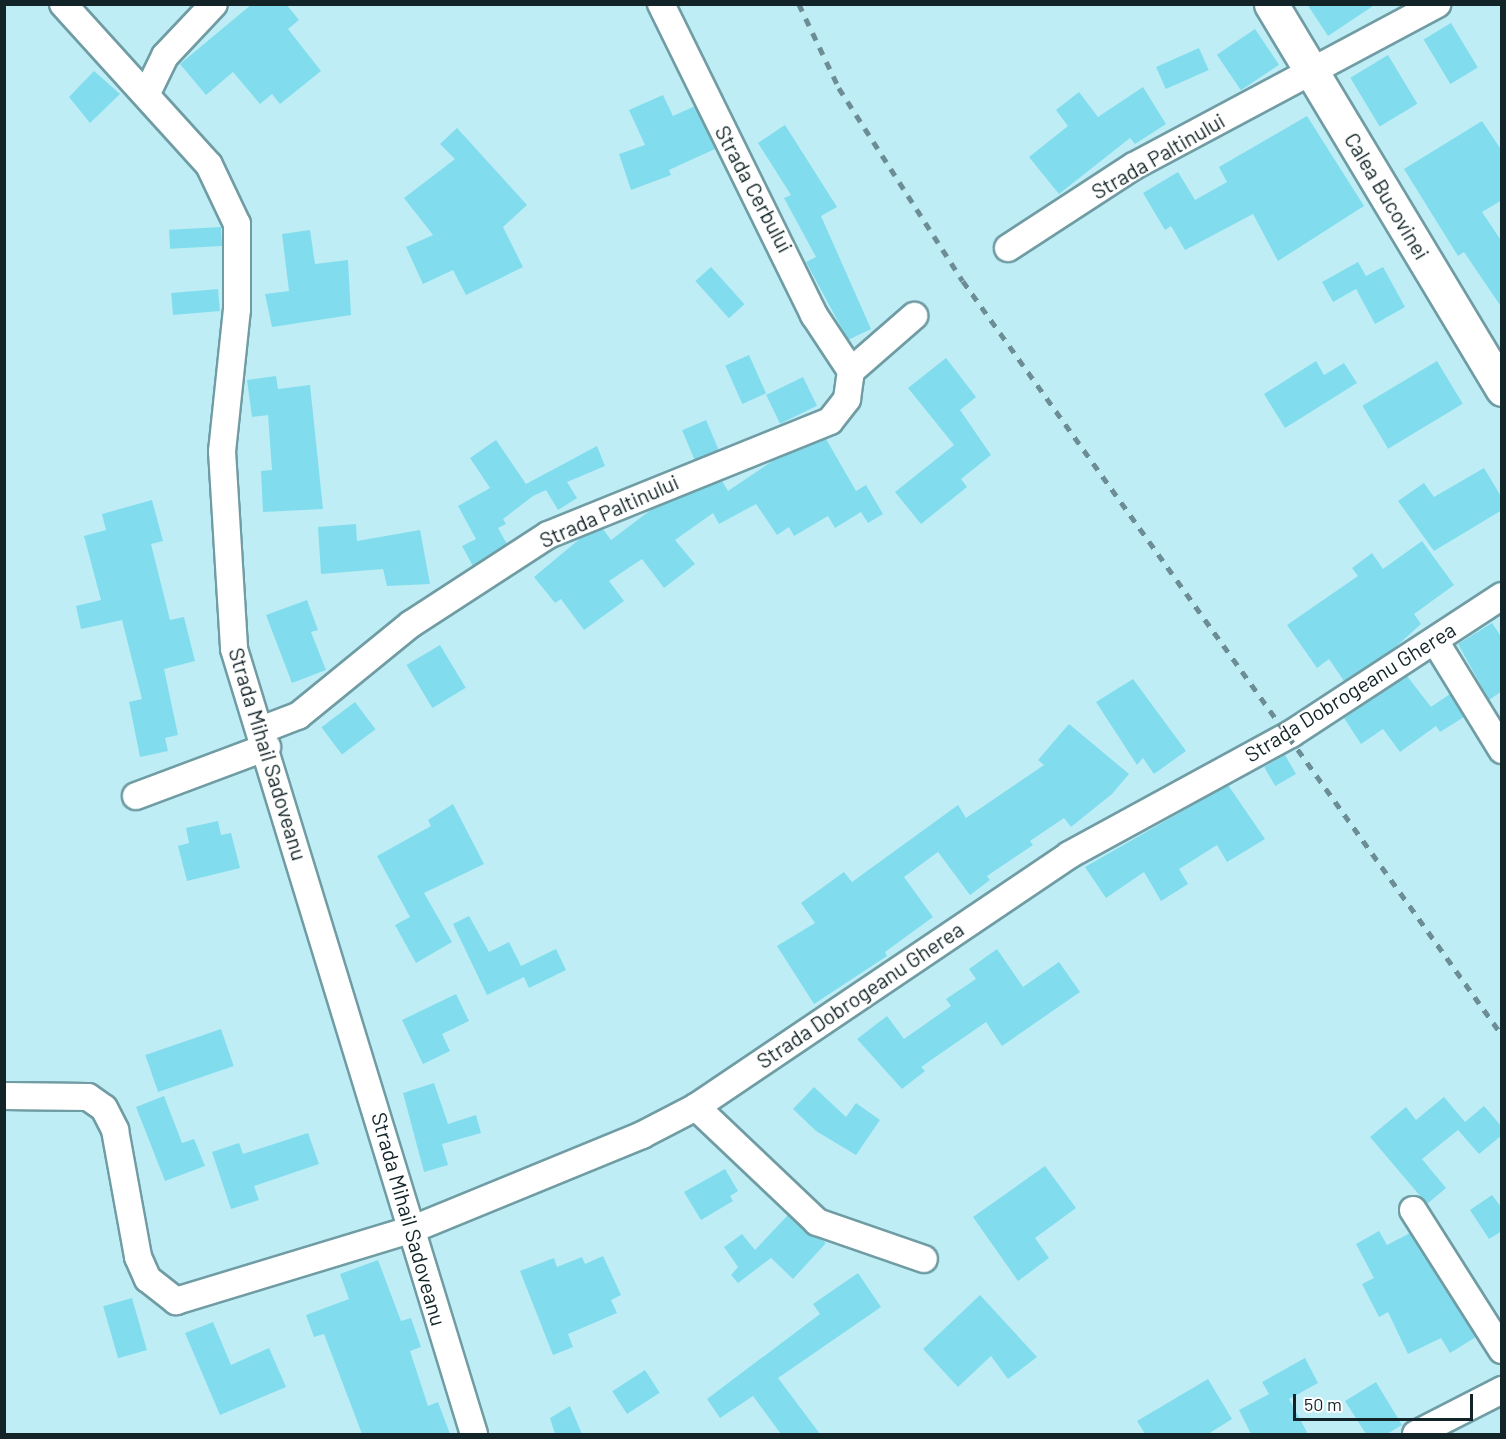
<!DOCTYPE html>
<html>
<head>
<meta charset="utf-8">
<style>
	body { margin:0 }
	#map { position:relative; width:1506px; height:1439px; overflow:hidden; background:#bfedf5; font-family:Barlow,sans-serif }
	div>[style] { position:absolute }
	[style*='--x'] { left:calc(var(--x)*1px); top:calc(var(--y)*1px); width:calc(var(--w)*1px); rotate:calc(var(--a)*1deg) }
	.building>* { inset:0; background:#81dded; transform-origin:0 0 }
	.roads { filter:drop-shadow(2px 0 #709ca4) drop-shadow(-2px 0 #709ca4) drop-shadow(0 2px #709ca4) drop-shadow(0 -2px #709ca4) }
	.minor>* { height:26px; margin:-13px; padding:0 13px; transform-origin:13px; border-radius:13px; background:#fff }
	.highway>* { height:33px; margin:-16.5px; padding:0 16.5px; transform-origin:16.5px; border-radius:16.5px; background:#fff }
	.rail>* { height:4.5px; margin-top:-2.25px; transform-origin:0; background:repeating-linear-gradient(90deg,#6c8d93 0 8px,transparent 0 16px) }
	span { translate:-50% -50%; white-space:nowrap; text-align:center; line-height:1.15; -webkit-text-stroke:4.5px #fff; paint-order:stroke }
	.street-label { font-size:21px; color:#122427 }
	.frame { position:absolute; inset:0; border:6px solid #122427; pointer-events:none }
	.scale { position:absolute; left:1293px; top:1394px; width:180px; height:27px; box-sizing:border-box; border:3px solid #122427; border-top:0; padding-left:8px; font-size:18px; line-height:21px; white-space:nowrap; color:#122427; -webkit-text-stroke:4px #fff; paint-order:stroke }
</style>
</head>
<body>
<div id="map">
	<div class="building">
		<div style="clip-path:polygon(252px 4px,286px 4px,299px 20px,288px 29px,321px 71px,280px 104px,272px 94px,260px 104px,233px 72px,206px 95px,180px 64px)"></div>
		<div style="clip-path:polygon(1307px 4px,1376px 4px,1328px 36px)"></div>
		<div style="left:1451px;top:23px;width:52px;height:32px;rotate:59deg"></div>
		<div style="left:1255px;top:29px;width:43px;height:46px;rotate:56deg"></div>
		<div style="left:1199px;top:48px;width:24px;height:47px;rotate:66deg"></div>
		<div style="left:1388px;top:55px;width:57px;height:44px;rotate:59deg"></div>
		<div style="clip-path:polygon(94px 71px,120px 94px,90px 123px,69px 97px)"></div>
		<div style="clip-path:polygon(1143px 87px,1166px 124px,1135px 144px,1130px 138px,1059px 194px,1029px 157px,1068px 126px,1056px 110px,1079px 92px,1098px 117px)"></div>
		<div style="clip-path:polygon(663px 95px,673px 116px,695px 106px,715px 149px,669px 170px,671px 175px,631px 190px,619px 154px,645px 145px,629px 110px)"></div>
		<div style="clip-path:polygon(1307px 116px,1364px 206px,1278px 261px,1253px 214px,1185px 250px,1171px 226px,1165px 230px,1143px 193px,1178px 172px,1195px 200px,1227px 182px,1219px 167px)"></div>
		<div style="clip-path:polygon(1482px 121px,1502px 151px,1502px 200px,1482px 212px,1502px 242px,1502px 308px,1464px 252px,1458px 256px,1404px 169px)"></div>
		<div style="clip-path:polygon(785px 125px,837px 207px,821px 216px,871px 329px,848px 340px,806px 262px,816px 257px,784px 198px,791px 195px,758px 143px)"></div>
		<div style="clip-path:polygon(457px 128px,527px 205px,503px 227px,523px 267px,466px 295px,453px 270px,423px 284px,406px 247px,433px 235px,404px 198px,455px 159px,440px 144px)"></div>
		<div style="left:221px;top:227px;width:19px;height:52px;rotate:87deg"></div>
		<div style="clip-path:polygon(310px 230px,315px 264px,348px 260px,351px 315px,272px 327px,265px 294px,289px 291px,282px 234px)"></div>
		<div style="clip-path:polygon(1358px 262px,1366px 276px,1383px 267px,1405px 307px,1375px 324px,1356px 289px,1333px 302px,1322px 282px)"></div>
		<div style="left:711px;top:267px;width:50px;height:21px;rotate:48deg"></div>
		<div style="left:218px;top:289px;width:22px;height:47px;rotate:85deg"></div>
		<div style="left:749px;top:355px;width:42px;height:26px;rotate:66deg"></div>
		<div style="clip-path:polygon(946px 358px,976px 397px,960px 410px,991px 455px,961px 479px,967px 487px,921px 524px,895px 492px,954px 445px,908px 388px)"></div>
		<div style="clip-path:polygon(1316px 361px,1324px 375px,1344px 363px,1357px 383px,1285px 428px,1264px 394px)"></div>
		<div style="left:1437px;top:361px;width:50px;height:87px;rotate:59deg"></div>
		<div style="clip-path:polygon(276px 376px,278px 389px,310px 385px,323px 509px,263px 512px,261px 471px,272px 470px,268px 415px,252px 417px,247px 380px)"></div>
		<div style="left:803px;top:377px;width:32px;height:41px;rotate:64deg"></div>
		<div style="left:706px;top:420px;width:33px;height:26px;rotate:67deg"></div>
		<div style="clip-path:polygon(826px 439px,856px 491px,866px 485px,883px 514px,868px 523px,861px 512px,835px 528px,828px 516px,794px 536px,789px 527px,777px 535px,756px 504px,719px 524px,713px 513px,675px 540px,695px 564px,664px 588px,642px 559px,609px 581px,624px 601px,584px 630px,561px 599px,555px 603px,534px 577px,582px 537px,603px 529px,611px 540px,652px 509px,722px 481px,728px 491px,774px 460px)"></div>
		<div style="clip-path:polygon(496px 440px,526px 484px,597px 446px,605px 466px,567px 482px,577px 498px,558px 510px,546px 490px,533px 496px,503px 519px,506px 524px,498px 528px,507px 544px,473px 566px,462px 546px,476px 539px,458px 506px,490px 488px,470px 458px)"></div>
		<div style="clip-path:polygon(1484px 468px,1502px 498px,1502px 510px,1434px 551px,1398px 501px,1424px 483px,1434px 497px)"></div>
		<div style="clip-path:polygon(152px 500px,163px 541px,151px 544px,170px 620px,184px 617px,195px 661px,164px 669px,178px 735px,165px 738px,168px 751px,140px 757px,129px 702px,142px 699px,122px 620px,81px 629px,76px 606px,101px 600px,84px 536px,106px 530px,102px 514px)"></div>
		<div style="clip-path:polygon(356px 524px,357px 541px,420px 530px,430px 584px,387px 586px,383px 569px,321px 574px,318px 527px)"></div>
		<div style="clip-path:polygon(1422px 541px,1454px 585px,1414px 614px,1421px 624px,1390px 652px,1344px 681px,1329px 659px,1317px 668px,1287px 625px,1358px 576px,1352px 568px,1372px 553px,1383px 569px)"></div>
		<div style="clip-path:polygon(307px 600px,318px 630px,311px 632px,326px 670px,292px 683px,266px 615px)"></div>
		<div style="clip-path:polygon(1492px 623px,1502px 638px,1502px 691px,1489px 700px,1458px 644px)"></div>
		<div style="left:440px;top:645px;width:50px;height:39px;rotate:59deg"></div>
		<div style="clip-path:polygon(1407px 676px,1431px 707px,1450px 694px,1464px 717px,1440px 732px,1436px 726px,1400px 752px,1383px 729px,1361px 744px,1344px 718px)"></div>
		<div style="clip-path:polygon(1133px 679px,1186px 751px,1154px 774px,1143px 758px,1137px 765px,1096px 702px)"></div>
		<div style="left:355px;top:702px;width:34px;height:42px;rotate:53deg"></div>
		<div style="clip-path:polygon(1069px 724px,1129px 774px,1112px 794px,1071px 827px,1064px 818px,1030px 841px,1033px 845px,987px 876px,990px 880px,970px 895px,938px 852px,904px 877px,933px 917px,885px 952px,887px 956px,814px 1004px,777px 946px,815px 923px,801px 903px,844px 872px,852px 882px,958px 805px,966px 818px,1044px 765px,1038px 760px)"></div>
		<div style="left:1285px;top:755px;width:22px;height:24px;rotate:60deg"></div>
		<div style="clip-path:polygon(1228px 785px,1265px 839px,1227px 862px,1217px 845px,1179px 869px,1188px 884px,1161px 901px,1144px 872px,1106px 898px,1085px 867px)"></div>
		<div style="clip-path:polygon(453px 804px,484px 864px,424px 893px,452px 942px,416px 963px,395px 925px,410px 917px,377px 856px,431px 826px,428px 820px)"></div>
		<div style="clip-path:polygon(218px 821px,221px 835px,231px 833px,240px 868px,187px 881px,178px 846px,189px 843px,186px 828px)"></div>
		<div style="clip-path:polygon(469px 916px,489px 952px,509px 942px,521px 966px,556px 949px,566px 970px,529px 988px,524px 977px,487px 995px,453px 924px)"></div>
		<div style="clip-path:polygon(997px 949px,1023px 987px,1059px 962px,1080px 992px,1002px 1046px,986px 1022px,921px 1067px,925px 1071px,902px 1089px,857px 1039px,887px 1016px,904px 1039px,951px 1006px,946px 999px,976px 979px,969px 969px)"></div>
		<div style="clip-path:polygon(456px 994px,469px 1021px,442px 1034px,450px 1051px,423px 1064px,402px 1020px)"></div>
		<div style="left:221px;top:1029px;width:39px;height:80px;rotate:71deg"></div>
		<div style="clip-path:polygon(434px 1083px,448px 1124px,476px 1115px,481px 1133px,442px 1144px,448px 1165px,424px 1172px,403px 1093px)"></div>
		<div style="clip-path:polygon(814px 1087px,846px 1117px,856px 1103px,880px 1120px,856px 1155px,816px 1131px,793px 1109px)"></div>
		<div style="clip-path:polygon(164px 1096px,182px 1143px,194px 1139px,205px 1166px,165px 1181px,136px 1107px)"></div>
		<div style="clip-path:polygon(1444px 1097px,1465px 1122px,1484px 1106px,1502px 1127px,1502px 1135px,1479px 1154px,1458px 1130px,1422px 1159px,1446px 1188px,1427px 1204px,1370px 1137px,1406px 1107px,1416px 1120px)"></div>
		<div style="clip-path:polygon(308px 1133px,319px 1164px,254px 1186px,259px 1200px,231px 1209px,212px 1152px,239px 1143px,243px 1154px)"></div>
		<div style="clip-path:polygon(1045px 1166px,1076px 1208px,1035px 1238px,1049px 1258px,1018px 1281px,973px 1217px)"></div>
		<div style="clip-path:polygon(725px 1169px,738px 1191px,730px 1196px,733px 1201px,701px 1220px,684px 1192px)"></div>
		<div style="clip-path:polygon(1492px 1195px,1502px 1208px,1502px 1231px,1489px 1239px,1470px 1210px)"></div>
		<div style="clip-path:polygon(788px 1215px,826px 1243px,793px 1279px,771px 1258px,738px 1283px,731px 1275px,738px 1267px,724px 1247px,742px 1234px,755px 1250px)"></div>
		<div style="clip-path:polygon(1379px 1231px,1387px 1245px,1410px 1233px,1476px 1337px,1450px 1353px,1441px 1338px,1408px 1354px,1388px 1312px,1379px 1317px,1362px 1284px,1374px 1278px,1356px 1244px)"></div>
		<div style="clip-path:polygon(603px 1256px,621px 1295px,611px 1300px,617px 1313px,568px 1334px,573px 1347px,553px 1355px,520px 1271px,554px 1258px,557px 1267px,582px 1257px,585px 1264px)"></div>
		<div style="clip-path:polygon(378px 1260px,401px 1321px,411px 1318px,421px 1347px,410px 1351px,428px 1406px,438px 1402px,450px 1434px,362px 1434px,324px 1334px,314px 1337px,306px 1315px,349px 1299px,340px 1274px)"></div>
		<div style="clip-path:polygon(858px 1273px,881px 1307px,778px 1378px,820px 1434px,781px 1434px,753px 1396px,720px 1418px,707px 1399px,820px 1314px,813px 1304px)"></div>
		<div style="clip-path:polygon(980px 1295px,1037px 1357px,1008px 1379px,991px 1356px,958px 1387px,923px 1349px)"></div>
		<div style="left:132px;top:1298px;width:54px;height:30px;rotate:74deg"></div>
		<div style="clip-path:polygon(213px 1322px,231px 1365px,269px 1348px,286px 1387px,220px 1415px,185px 1333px)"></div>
		<div style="clip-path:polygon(1305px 1358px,1318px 1383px,1289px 1399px,1308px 1434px,1251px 1434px,1239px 1410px,1269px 1394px,1262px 1382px)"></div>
		<div style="left:645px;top:1370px;width:27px;height:39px;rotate:57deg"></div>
		<div style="clip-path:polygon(1208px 1379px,1232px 1419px,1208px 1434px,1145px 1434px,1137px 1421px)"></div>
		<div style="clip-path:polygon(1376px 1382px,1402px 1425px,1387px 1434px,1366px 1434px,1345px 1401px)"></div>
		<div style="clip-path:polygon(570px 1406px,582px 1434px,555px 1434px,550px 1418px)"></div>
	</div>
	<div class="roads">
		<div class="minor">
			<div style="--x:63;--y:4;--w:217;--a:47.8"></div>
			<div style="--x:209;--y:165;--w:65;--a:64.6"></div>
			<div style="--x:237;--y:224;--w:85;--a:90"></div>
			<div style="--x:237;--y:309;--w:143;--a:96"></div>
			<div style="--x:222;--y:451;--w:198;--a:86.5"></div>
			<div style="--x:234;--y:649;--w:821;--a:73"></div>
			<div style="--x:661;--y:4;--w:347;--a:63.8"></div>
			<div style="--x:814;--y:315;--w:67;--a:56.5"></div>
			<div style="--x:147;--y:93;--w:41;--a:-64.1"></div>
			<div style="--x:165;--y:56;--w:71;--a:-46.7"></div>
			<div style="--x:1008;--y:248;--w:150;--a:-33.1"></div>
			<div style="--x:1134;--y:166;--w:344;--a:-28.1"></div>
			<div style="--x:1435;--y:641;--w:128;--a:58.4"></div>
			<div style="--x:261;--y:730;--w:40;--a:-21"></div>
			<div style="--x:298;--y:716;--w:146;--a:-39.2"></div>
			<div style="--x:411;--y:624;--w:163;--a:-33"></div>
			<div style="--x:548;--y:535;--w:304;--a:-22"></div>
			<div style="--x:830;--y:421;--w:28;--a:-52"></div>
			<div style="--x:847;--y:399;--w:28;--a:-82"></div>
			<div style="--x:851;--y:371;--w:84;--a:-41.1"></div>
			<div style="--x:136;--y:796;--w:140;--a:-20.5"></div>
			<div style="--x:4;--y:1096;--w:84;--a:0.7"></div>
			<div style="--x:88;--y:1097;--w:19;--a:35"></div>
			<div style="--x:104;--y:1108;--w:25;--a:63"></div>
			<div style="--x:115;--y:1130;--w:129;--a:79.7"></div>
			<div style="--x:138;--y:1257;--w:24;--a:66"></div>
			<div style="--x:148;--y:1279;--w:36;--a:38"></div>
			<div style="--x:176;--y:1301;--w:248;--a:-16.9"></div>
			<div style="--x:413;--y:1229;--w:248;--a:-22.3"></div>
			<div style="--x:642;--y:1135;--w:61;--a:-27.4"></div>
			<div style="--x:696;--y:1107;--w:450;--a:-34"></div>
			<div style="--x:1069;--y:855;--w:253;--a:-28.6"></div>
			<div style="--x:1291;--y:734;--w:252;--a:-33.2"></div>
			<div style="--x:696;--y:1107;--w:167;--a:43.5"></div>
			<div style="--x:817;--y:1222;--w:113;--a:19.1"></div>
			<div style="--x:1413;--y:1210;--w:166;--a:57.6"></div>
			<div style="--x:1416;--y:1434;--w:97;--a:-27.1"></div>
		</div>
		<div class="highway">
			<div style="--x:1271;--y:4;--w:449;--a:59"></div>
		</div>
	</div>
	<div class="rail">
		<div style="--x:799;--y:4;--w:93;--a:64.5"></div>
		<div style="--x:839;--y:88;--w:229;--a:57.3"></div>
		<div style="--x:963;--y:281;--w:927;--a:54.44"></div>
	</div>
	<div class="street-label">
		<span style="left:1158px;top:156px;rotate:-30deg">Strada Paltinului</span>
		<span style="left:754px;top:189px;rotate:62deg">Strada Cerbului</span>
		<span style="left:1387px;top:196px;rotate:59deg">Calea Bucovinei</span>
		<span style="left:609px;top:511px;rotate:-24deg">Strada Paltinului</span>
		<span style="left:1350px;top:692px;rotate:-32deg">Strada Dobrogeanu Gherea</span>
		<span style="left:268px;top:754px;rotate:73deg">Strada Mihail Sadoveanu</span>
		<span style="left:860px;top:995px;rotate:-34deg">Strada Dobrogeanu Gherea</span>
		<span style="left:409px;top:1219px;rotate:74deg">Strada Mihail Sadoveanu</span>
	</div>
	<div class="frame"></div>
	<div class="scale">50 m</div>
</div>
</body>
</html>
